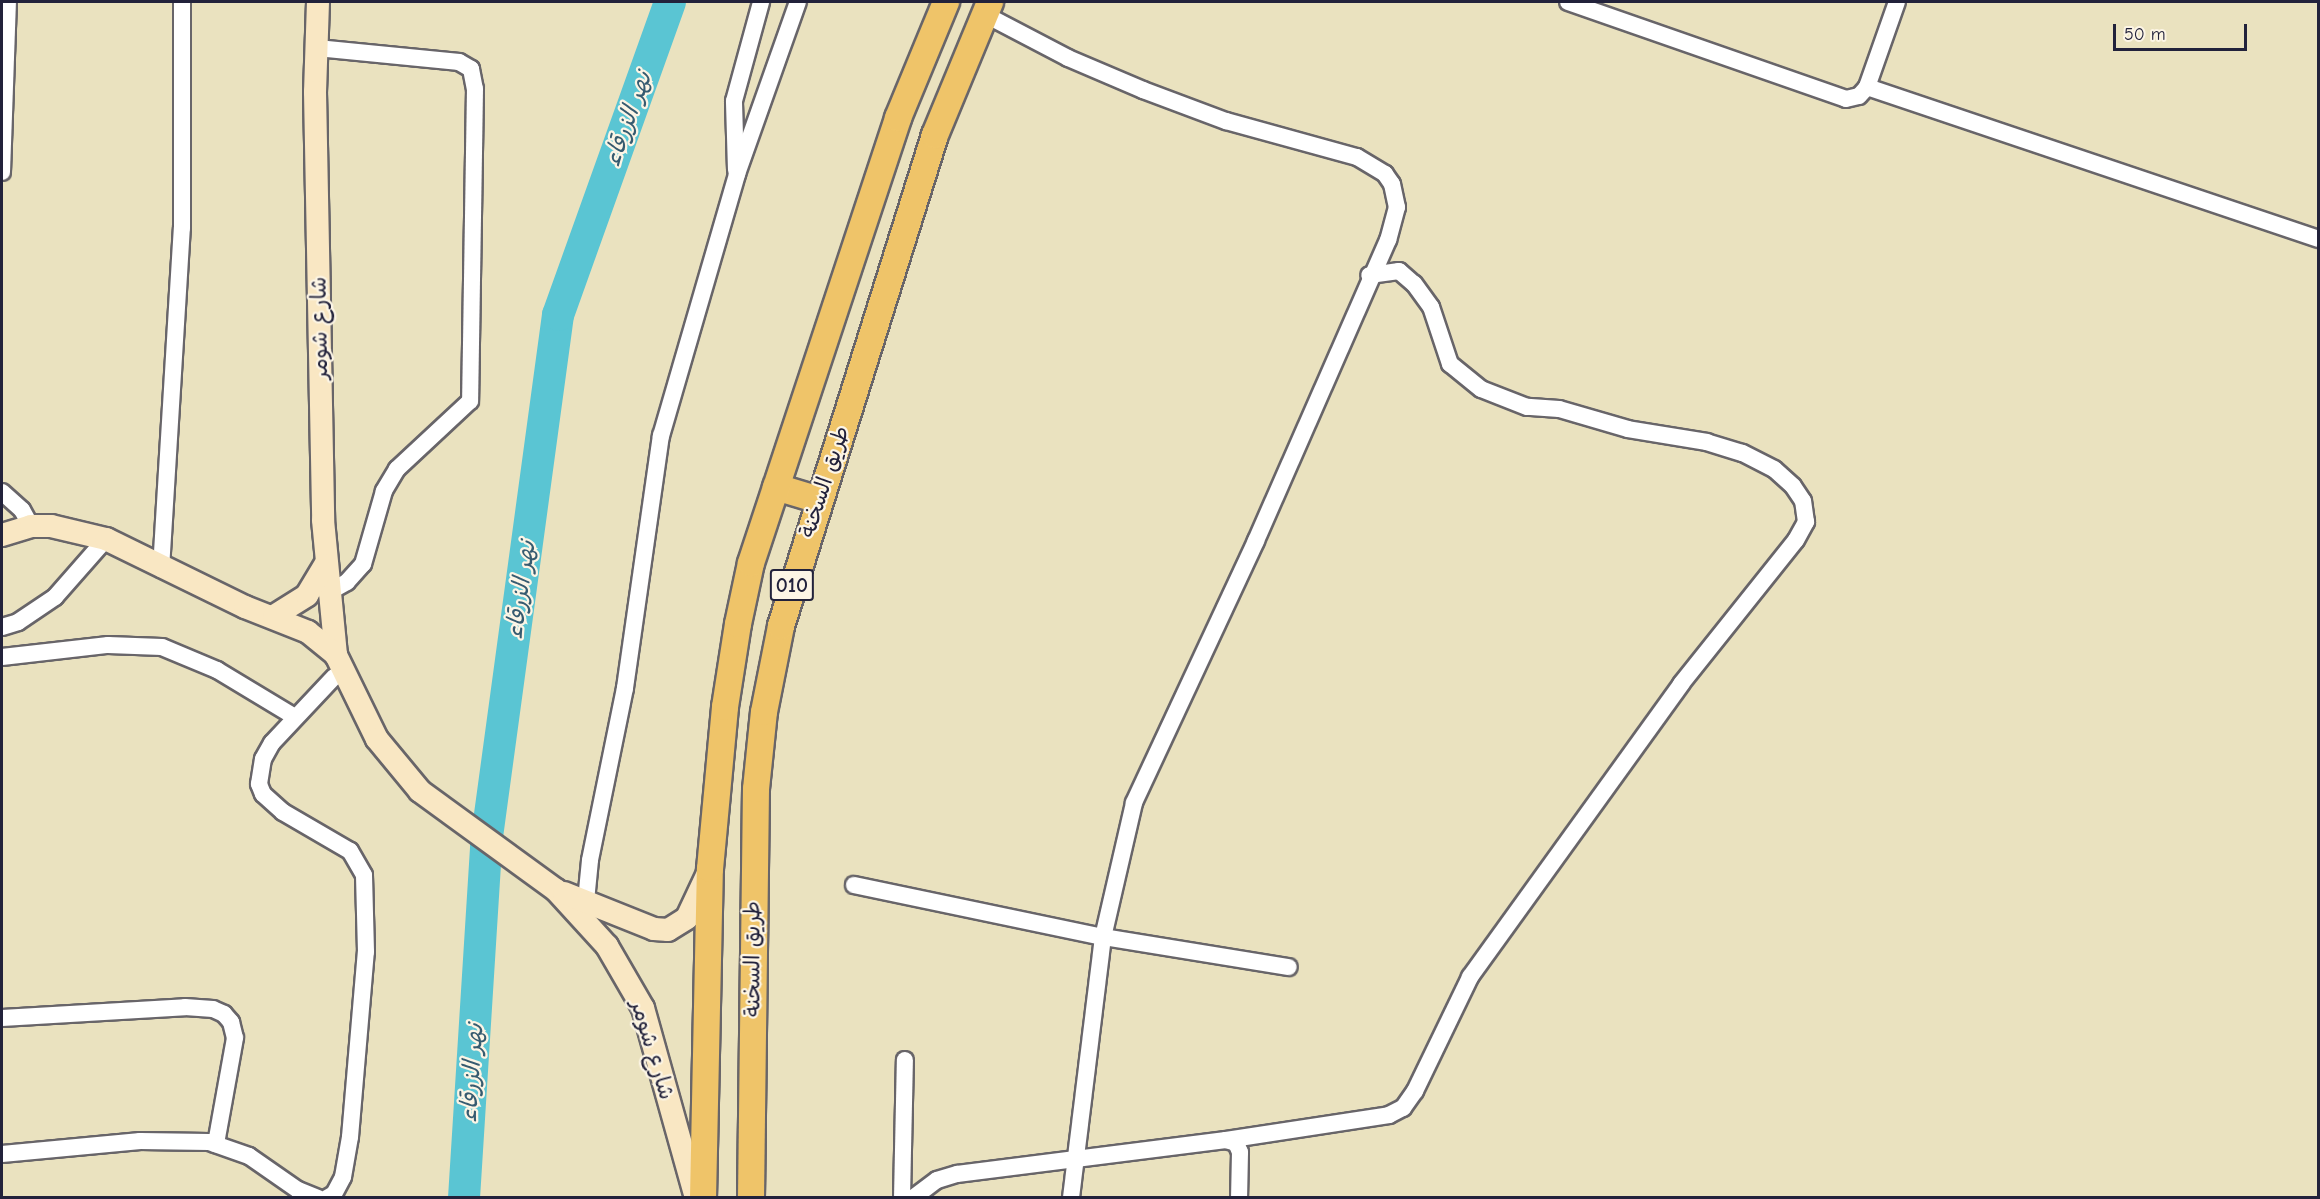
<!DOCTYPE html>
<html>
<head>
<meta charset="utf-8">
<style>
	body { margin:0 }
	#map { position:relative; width:2320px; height:1199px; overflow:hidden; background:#eae2bf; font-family:"Comic Neue","Playpen Sans Arabic",sans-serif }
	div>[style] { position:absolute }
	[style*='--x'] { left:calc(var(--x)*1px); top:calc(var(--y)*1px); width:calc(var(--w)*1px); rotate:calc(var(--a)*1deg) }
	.river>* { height:32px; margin:-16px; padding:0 16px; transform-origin:16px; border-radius:16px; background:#5ac5d3 }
	.roads { filter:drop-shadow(2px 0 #686569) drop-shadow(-2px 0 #686569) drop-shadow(0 2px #686569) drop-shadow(0 -2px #686569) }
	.minor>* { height:16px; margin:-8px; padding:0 8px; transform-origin:8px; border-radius:8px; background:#fff }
	.secondary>* { height:22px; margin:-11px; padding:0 11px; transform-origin:11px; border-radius:11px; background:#f9e7c3 }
	.primary>* { height:26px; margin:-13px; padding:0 13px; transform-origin:13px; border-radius:13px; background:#efc469 }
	span { translate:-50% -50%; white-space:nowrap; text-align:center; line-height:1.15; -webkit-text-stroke:4.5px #fcf5e5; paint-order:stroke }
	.shield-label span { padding:2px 4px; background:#fcf5e5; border:2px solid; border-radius:4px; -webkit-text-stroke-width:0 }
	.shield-label { font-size:21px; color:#22223b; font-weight:700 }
	.street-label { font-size:22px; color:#22223b }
	.water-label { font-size:24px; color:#365b70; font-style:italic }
	.frame { position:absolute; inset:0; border:3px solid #22223b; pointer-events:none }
	.scale { position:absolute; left:2113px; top:24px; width:134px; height:27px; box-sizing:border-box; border:3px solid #22223b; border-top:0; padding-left:8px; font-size:18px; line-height:21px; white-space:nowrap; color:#22223b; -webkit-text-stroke:4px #fcf5e5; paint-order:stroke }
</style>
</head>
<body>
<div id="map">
	<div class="river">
		<div style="--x:464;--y:1198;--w:355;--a:-86.4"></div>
		<div style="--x:486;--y:844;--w:534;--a:-82.25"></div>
		<div style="--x:558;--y:315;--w:332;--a:-70.3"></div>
	</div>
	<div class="roads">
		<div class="minor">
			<div style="--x:1568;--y:2;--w:294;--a:19.2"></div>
			<div style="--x:1846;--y:99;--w:13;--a:-13"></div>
			<div style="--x:1859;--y:96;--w:12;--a:-48"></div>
			<div style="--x:1867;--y:87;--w:90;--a:-70.6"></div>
			<div style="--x:984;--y:14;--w:95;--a:27.6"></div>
			<div style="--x:1068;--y:58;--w:82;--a:23.1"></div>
			<div style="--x:1143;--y:90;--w:89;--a:20.5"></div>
			<div style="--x:1226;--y:121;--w:136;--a:15.4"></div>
			<div style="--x:1357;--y:157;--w:33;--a:31"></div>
			<div style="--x:1385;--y:174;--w:12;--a:55"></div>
			<div style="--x:1392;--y:184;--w:24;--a:78"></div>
			<div style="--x:1397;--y:207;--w:34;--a:105"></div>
			<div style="--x:1388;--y:240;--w:329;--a:113.7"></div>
			<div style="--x:1256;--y:541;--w:289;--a:115"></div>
			<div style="--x:1134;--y:803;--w:138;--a:103"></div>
			<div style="--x:1103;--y:937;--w:263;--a:97"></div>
			<div style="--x:317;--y:48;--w:143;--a:5.6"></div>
			<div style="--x:459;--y:62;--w:14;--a:30"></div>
			<div style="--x:471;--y:69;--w:20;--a:79"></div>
			<div style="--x:475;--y:89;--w:312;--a:90.9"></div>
			<div style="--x:470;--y:401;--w:100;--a:137"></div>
			<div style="--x:397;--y:469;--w:26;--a:121"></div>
			<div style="--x:384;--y:491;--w:76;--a:106"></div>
			<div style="--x:363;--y:564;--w:24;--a:132"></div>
			<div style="--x:347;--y:582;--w:23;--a:151"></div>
			<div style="--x:1867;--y:87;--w:476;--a:18.6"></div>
			<div style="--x:736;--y:170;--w:69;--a:-91.7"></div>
			<div style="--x:734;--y:101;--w:103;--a:-74.7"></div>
			<div style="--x:2;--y:172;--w:170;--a:-88"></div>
			<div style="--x:2;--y:492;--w:27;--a:42"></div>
			<div style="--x:22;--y:510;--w:18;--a:61"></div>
			<div style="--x:161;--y:569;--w:342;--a:-86.5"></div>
			<div style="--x:182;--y:228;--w:226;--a:-90"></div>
			<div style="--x:2;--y:627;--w:17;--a:-17"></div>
			<div style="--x:18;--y:622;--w:45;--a:-34"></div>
			<div style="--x:55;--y:597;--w:77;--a:-48.7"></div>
			<div style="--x:2;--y:657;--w:107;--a:-6.5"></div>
			<div style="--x:108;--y:645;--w:54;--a:2.1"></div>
			<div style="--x:162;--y:647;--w:60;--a:22.7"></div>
			<div style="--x:217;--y:670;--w:91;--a:31.1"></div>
			<div style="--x:854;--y:885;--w:254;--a:11.8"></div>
			<div style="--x:1103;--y:937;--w:188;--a:9.2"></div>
			<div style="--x:586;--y:901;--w:41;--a:-84.4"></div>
			<div style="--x:590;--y:860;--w:176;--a:-78.5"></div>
			<div style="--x:625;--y:688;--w:255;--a:-81.9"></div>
			<div style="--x:661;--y:436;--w:273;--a:-73.8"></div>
			<div style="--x:737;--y:174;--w:182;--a:-70.5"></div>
			<div style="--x:2;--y:1018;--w:183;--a:-3.4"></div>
			<div style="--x:185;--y:1007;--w:28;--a:4"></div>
			<div style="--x:213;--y:1009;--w:12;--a:24"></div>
			<div style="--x:224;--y:1014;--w:11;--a:49"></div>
			<div style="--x:231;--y:1022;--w:16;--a:76"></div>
			<div style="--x:235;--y:1038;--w:108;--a:100.2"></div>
			<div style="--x:1226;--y:1140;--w:165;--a:-8.7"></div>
			<div style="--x:1389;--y:1115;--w:16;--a:-27"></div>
			<div style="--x:1403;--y:1108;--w:21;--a:-55"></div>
			<div style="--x:1415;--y:1091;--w:127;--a:-64.2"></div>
			<div style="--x:1470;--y:977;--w:361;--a:-54.2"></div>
			<div style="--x:1681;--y:684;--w:184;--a:-51.4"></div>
			<div style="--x:1796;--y:540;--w:21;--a:-61"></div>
			<div style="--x:1806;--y:522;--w:21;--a:-98"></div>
			<div style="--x:1803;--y:501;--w:18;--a:-124"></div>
			<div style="--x:1793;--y:486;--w:25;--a:-138"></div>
			<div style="--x:1774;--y:469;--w:36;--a:-153"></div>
			<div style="--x:1742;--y:453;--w:37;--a:-163"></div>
			<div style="--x:1707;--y:442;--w:80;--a:-170.7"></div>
			<div style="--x:1628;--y:429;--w:72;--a:-163.8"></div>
			<div style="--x:1559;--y:409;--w:32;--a:-176"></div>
			<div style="--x:1527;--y:407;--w:49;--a:-158.6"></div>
			<div style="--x:1481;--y:389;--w:40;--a:-141"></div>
			<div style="--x:1450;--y:364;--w:60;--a:-108.4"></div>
			<div style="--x:1431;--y:307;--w:29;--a:-126"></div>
			<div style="--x:1414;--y:284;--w:20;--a:-139"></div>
			<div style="--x:1399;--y:271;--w:30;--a:172"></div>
			<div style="--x:2;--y:1154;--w:139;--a:-5.4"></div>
			<div style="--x:140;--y:1141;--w:69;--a:0.8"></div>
			<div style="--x:209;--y:1142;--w:42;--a:19.3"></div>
			<div style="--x:249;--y:1156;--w:60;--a:34.8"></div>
			<div style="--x:298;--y:1190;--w:22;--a:22"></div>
			<div style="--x:327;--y:1198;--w:8;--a:-30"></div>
			<div style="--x:334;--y:1194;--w:19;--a:-62"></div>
			<div style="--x:343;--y:1177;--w:41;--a:-80.1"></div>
			<div style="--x:350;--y:1137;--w:186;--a:-85.1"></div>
			<div style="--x:366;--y:952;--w:77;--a:-91.5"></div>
			<div style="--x:364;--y:875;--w:28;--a:-120"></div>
			<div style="--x:350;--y:851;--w:78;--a:-149.8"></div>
			<div style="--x:283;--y:812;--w:27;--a:-138"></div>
			<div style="--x:263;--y:794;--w:11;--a:-112"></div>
			<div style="--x:259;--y:784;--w:25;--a:-81"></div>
			<div style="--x:263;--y:759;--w:18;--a:-61"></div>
			<div style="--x:272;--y:743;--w:91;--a:-46.8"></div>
			<div style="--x:902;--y:1198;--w:138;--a:-88.8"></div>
			<div style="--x:913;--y:1198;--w:30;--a:-37"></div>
			<div style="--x:937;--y:1180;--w:21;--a:-17"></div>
			<div style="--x:957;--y:1174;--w:271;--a:-7.2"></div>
			<div style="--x:1226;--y:1140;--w:10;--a:17"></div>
			<div style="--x:1236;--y:1143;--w:10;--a:66"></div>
			<div style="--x:1240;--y:1152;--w:46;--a:91.2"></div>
		</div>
		<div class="secondary">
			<div style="--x:318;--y:2;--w:90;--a:91.9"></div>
			<div style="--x:315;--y:92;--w:428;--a:88.9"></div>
			<div style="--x:323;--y:520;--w:136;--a:84.5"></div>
			<div style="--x:336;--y:655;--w:93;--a:64"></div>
			<div style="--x:377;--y:739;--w:67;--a:50.4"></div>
			<div style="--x:420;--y:791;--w:168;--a:36.1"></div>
			<div style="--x:556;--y:890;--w:76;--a:47.7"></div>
			<div style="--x:607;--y:946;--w:72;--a:59.9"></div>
			<div style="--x:643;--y:1008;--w:197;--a:74.4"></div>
			<div style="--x:2;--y:535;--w:30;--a:-17"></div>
			<div style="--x:31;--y:526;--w:20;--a:0"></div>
			<div style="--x:51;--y:526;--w:57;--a:13.3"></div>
			<div style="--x:106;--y:539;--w:155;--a:26.1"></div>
			<div style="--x:245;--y:607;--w:68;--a:21.6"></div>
			<div style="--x:308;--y:632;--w:36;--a:39"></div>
			<div style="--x:274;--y:616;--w:39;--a:-32"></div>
			<div style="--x:307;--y:595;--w:35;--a:-59"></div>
			<div style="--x:564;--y:893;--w:97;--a:21.8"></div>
			<div style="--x:654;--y:929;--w:14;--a:4"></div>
			<div style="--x:668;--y:930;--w:22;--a:-32"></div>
			<div style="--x:687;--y:918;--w:54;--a:-64.9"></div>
		</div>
		<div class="primary">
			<div style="--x:776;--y:487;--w:45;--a:16.8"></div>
			<div style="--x:703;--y:1198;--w:329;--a:-88.8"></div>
			<div style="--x:710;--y:869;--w:163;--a:-84.7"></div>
			<div style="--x:725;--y:707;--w:84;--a:-81.1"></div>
			<div style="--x:738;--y:624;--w:62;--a:-78"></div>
			<div style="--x:751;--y:563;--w:469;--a:-71.7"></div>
			<div style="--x:898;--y:118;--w:126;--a:-67.5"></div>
			<div style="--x:751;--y:1198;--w:409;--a:-89.3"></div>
			<div style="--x:756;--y:789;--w:77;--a:-84.1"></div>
			<div style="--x:764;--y:712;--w:88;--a:-78.8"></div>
			<div style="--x:781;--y:626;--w:515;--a:-72.59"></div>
			<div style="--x:935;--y:135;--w:144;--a:-67.5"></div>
		</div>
	</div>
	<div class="shield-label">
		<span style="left:792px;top:585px">010</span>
	</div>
	<div class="street-label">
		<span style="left:320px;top:328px;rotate:-91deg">شارع شومر</span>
		<span style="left:825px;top:482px;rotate:-72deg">طريق السخنة</span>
		<span style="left:753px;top:959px;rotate:-90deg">طريق السخنة</span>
		<span style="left:652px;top:1050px;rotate:73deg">شارع شومر</span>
	</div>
	<div class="water-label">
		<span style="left:628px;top:119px;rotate:-70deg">نهر الزرقاء</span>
		<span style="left:521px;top:590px;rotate:-82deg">نهر الزرقاء</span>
		<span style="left:472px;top:1073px;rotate:-86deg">نهر الزرقاء</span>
	</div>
	<div class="frame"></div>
	<div class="scale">50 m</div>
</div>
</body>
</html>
